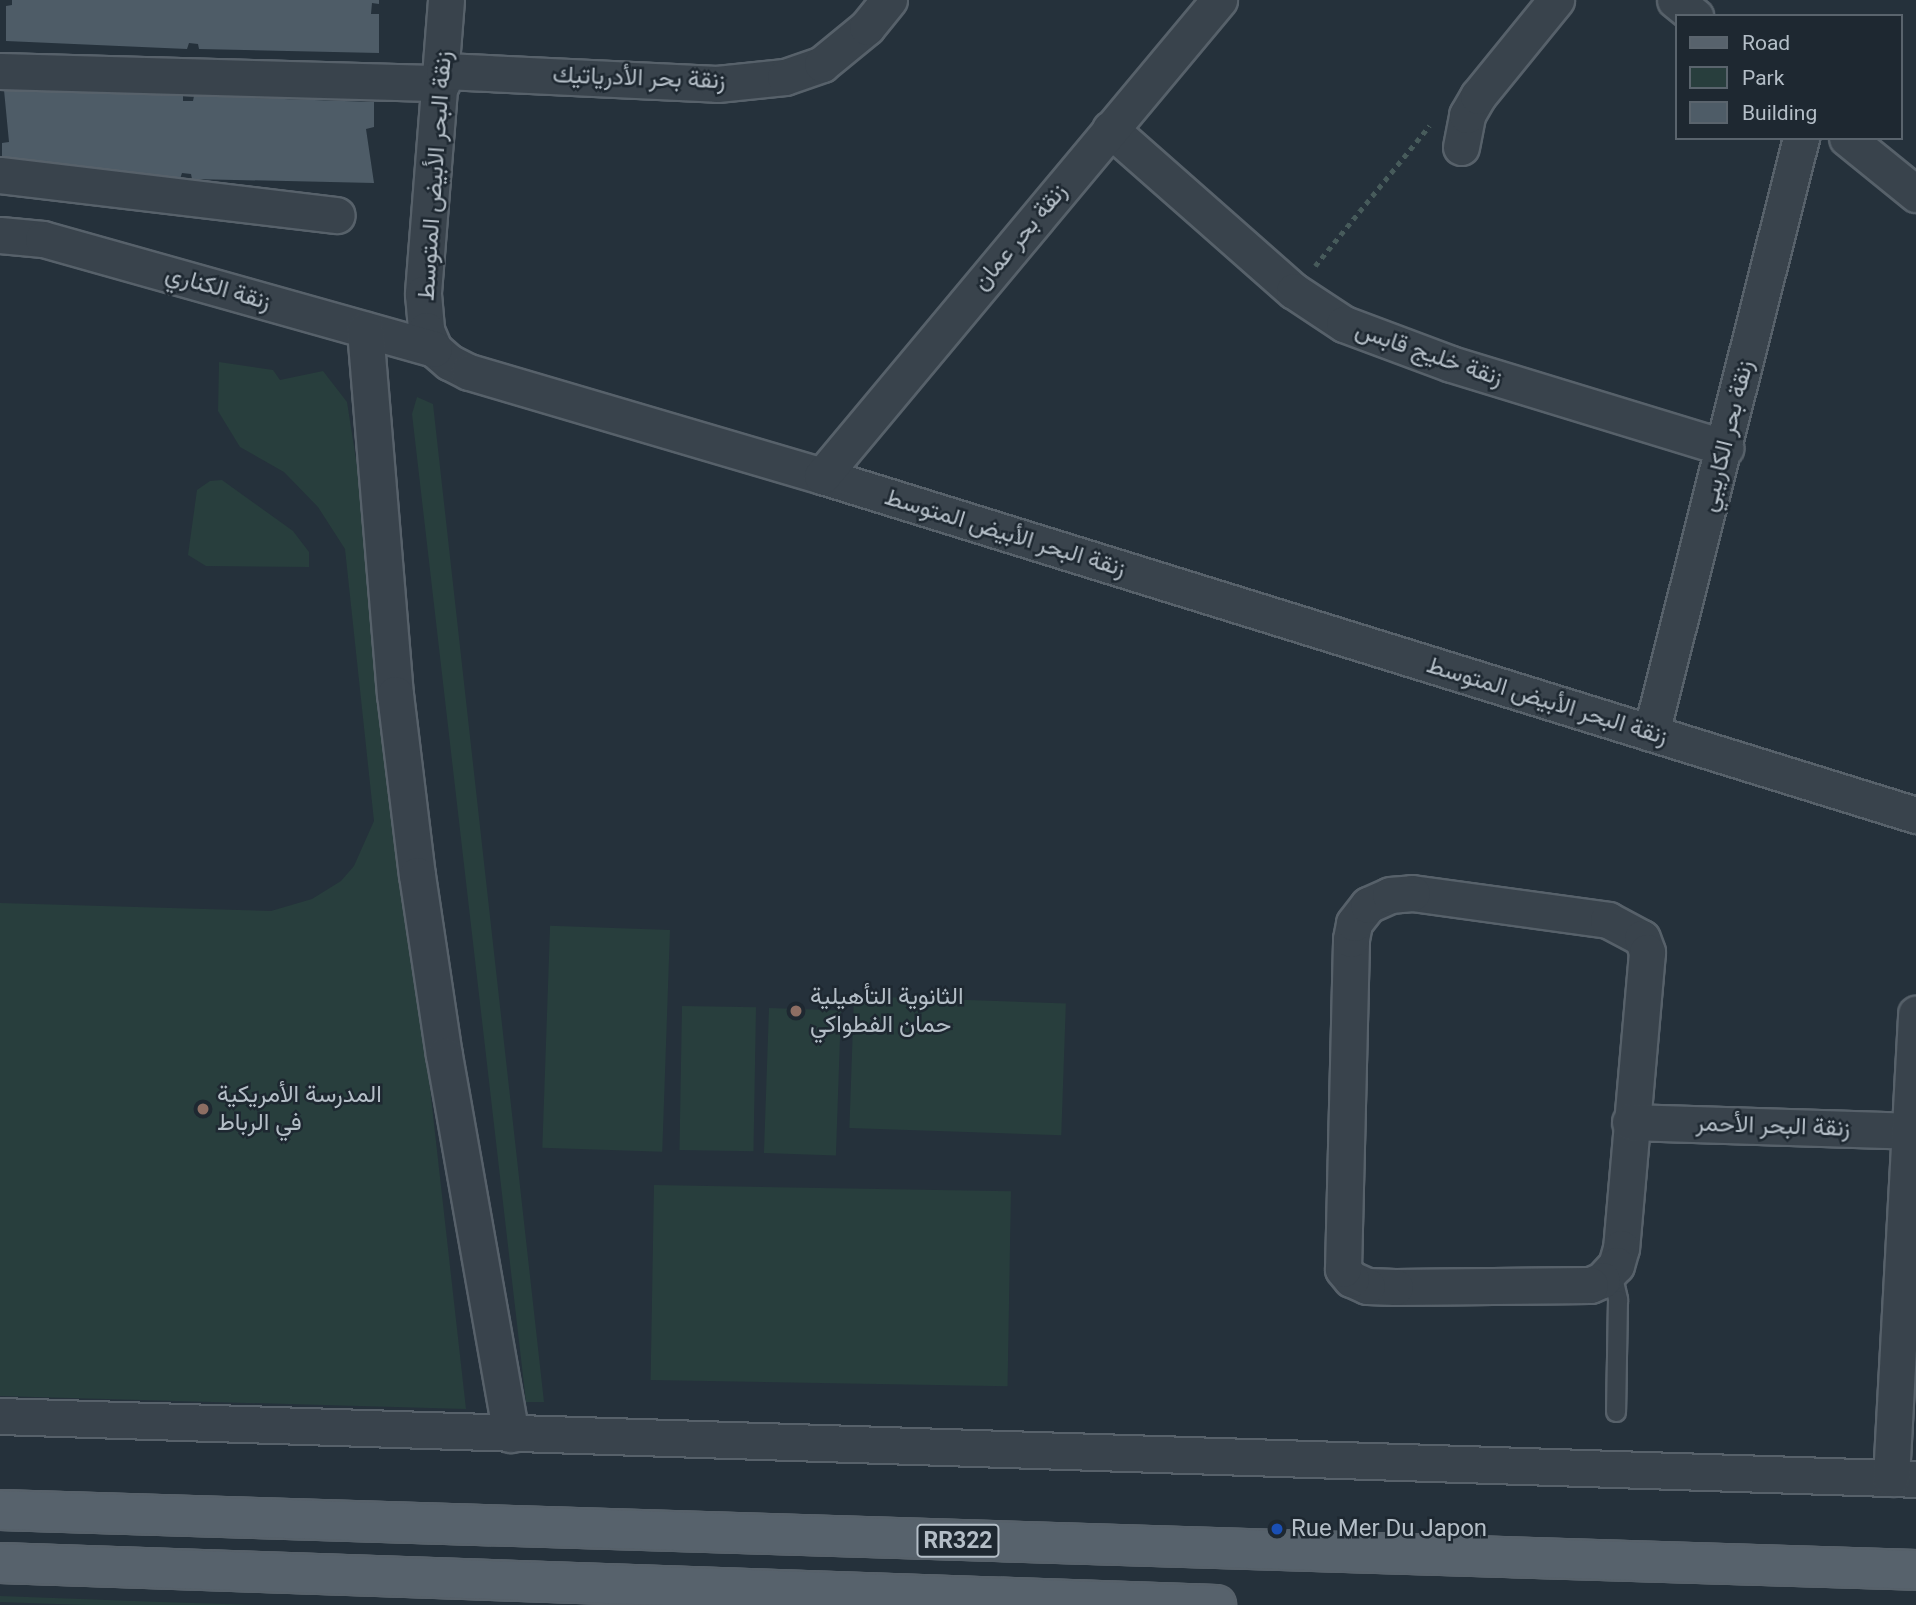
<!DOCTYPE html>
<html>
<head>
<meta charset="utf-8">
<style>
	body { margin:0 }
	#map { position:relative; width:1916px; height:1605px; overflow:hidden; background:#25313b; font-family:Roboto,Vazirmatn,sans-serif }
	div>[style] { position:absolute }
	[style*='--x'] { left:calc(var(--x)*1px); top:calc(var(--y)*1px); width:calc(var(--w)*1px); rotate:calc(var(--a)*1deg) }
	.green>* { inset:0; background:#283e3d; transform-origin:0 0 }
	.building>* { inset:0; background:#4e5c67 }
	.path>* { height:4.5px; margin-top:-2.25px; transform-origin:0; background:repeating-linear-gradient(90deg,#475b5b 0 5px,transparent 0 10px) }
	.roads { filter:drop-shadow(2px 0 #57616a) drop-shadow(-2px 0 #57616a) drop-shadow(0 2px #57616a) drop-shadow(0 -2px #57616a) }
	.service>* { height:18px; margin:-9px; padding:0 9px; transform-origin:9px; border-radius:9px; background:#39434c }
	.minor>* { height:35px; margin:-17.5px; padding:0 17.5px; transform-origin:17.5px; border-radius:17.5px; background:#39434c }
	.primary>* { height:38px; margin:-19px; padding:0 19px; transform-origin:19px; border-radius:19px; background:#57626c }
	.dots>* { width:19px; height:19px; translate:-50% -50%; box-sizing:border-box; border:4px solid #1e2831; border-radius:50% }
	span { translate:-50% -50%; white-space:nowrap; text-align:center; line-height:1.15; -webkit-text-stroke:5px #1e2831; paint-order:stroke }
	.shield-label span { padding:2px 5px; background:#1e2831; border:2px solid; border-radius:5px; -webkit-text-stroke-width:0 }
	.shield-label { font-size:23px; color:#b4bec7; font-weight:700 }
	.street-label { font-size:24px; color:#b4bec7 }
	.poi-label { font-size:24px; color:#b4bec7 }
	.left { translate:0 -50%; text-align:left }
	.legend { position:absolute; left:1675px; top:14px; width:228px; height:126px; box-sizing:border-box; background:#1e2831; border:2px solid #5a646d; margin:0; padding:9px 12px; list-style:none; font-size:21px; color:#b4bec7 }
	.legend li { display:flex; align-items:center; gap:14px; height:35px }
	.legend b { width:35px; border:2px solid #5a646d }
</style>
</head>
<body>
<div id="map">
	<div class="green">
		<div style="clip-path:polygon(219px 362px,273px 370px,280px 380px,323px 371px,347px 402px,368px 536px,466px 1409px,0 1396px,0 903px,271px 911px,312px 899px,341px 881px,354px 866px,374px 821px,345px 549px,318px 507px,284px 472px,240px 447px,218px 411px)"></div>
		<div style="clip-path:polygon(417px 397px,433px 404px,544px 1402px,526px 1402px,412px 414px)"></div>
		<div style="clip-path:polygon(222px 480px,293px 531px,309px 552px,309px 567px,206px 566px,188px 555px,197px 490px,210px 481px)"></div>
		<div style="left:670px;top:930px;width:222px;height:120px;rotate:92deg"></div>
		<div style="left:854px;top:996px;width:212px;height:132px;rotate:2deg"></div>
		<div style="left:682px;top:1006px;width:74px;height:144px;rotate:1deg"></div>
		<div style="left:769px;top:1008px;width:72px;height:145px;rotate:2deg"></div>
		<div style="left:654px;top:1185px;width:357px;height:195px;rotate:1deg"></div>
		<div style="clip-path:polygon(0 1596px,161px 1602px,257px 1605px,86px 1605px,0 1602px)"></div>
	</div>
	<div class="building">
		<div style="clip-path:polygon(12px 0,379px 0,379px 4px,372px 3px,371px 14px,379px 14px,379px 53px,199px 49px,198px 44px,189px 43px,187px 49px,6px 41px,6px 6px,12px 5px)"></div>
		<div style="clip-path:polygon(4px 90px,183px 95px,183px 101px,193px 101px,194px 96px,374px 102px,374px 127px,366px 129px,374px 183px,192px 179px,191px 174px,182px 173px,180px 179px,2px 166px,2px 143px,9px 142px)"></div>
	</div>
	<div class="path">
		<div style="--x:1315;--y:266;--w:181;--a:-50.8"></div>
	</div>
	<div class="roads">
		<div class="service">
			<div style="--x:1612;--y:1273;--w:28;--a:77"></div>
			<div style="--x:1618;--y:1300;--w:112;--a:91"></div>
		</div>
		<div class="minor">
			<div style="--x:446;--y:0;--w:295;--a:94.5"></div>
			<div style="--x:423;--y:294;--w:36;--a:85"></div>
			<div style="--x:426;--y:330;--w:21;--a:67"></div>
			<div style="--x:434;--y:349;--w:20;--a:41"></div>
			<div style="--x:449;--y:362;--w:22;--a:27"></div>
			<div style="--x:469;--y:372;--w:368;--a:16.4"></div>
			<div style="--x:822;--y:476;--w:1145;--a:17.22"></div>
			<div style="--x:1675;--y:0;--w:26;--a:39"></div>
			<div style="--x:0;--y:71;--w:442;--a:1.6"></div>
			<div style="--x:444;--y:71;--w:273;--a:2.7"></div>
			<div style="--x:717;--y:84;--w:68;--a:-5.9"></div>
			<div style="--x:785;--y:77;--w:39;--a:-19"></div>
			<div style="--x:822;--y:64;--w:58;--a:-39.4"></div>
			<div style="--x:867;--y:27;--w:35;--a:-51"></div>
			<div style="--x:1110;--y:129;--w:245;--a:41.4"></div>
			<div style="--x:1294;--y:291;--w:60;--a:33.4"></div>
			<div style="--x:1344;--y:324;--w:114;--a:20.5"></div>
			<div style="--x:1451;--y:364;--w:287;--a:17"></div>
			<div style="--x:1847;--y:138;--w:89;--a:39.1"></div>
			<div style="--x:1461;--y:147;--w:33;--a:-79"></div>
			<div style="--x:1467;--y:115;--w:22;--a:-60"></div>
			<div style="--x:1478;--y:96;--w:124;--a:-50.9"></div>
			<div style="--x:0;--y:175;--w:339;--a:6.8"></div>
			<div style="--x:0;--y:235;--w:43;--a:5.3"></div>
			<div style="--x:43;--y:239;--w:406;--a:15.7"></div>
			<div style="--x:365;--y:330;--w:365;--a:85.3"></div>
			<div style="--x:395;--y:694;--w:182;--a:83.1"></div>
			<div style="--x:417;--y:875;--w:182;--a:81.5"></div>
			<div style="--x:444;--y:1055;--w:385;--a:80"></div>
			<div style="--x:822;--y:476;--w:620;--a:-50.17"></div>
			<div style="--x:1651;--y:733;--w:614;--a:-75.85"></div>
			<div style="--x:1412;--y:893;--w:198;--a:7.8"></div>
			<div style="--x:1608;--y:920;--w:38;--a:28"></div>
			<div style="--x:1642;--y:938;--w:15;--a:70"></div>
			<div style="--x:1647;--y:952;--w:297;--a:95"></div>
			<div style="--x:1621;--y:1248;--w:18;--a:106"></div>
			<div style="--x:1616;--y:1265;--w:21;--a:133"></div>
			<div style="--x:1602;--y:1280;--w:13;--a:157"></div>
			<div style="--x:1590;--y:1285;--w:195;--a:179.4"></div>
			<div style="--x:1395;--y:1287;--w:28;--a:-178"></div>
			<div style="--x:1367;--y:1286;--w:17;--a:-156"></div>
			<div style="--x:1351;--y:1279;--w:13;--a:-129"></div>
			<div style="--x:1343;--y:1269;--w:330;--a:-88.6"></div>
			<div style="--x:1351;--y:939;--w:16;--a:-79"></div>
			<div style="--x:1354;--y:923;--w:23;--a:-52"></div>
			<div style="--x:1368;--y:905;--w:24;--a:-24"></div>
			<div style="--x:1390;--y:895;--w:22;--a:-5"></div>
			<div style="--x:1630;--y:1122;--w:286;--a:1.8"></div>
			<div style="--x:0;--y:1416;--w:1917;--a:1.88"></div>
			<div style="--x:1891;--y:1478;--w:465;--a:-86.9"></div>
		</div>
		<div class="primary">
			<div style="--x:0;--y:1510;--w:1917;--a:1.79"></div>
			<div style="--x:0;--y:1563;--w:1217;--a:1.98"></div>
		</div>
	</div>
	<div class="dots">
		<div style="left:796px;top:1011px;background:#8d6e63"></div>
		<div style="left:203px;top:1109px;background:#8d6e63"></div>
		<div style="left:1277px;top:1529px;background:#1a4fb4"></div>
	</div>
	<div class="shield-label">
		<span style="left:958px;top:1541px">RR322</span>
	</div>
	<div class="street-label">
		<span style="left:639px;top:78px;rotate:2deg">زنقة بحر الأدرياتيك</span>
		<span style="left:435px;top:176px;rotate:-86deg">زنقة البحر الأبيض المتوسط</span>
		<span style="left:1020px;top:237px;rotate:-50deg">زنقة بحر عمان</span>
		<span style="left:218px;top:288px;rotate:16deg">زنقة الكناري</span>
		<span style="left:1429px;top:354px;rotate:19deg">زنقة خليج قابس</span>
		<span style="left:1727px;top:436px;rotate:-76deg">زنقة بحر الكاريبي</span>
		<span style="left:1005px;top:533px;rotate:17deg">زنقة البحر الأبيض المتوسط</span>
		<span style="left:1547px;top:701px;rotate:17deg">زنقة البحر الأبيض المتوسط</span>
		<span style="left:1773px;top:1126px;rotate:2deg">زنقة البحر الأحمر</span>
	</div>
	<div class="poi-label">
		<span class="left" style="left:810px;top:1011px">الثانوية التأهيلية<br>حمان الفطواكي</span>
		<span class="left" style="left:217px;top:1109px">المدرسة الأمريكية<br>في الرباط</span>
		<span class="left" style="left:1291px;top:1529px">Rue Mer Du Japon</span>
	</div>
	<ul class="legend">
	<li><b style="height:9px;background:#57626c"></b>Road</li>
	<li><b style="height:19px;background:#283e3d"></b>Park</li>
	<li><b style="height:19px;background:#4e5c67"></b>Building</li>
	</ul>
</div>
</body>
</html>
